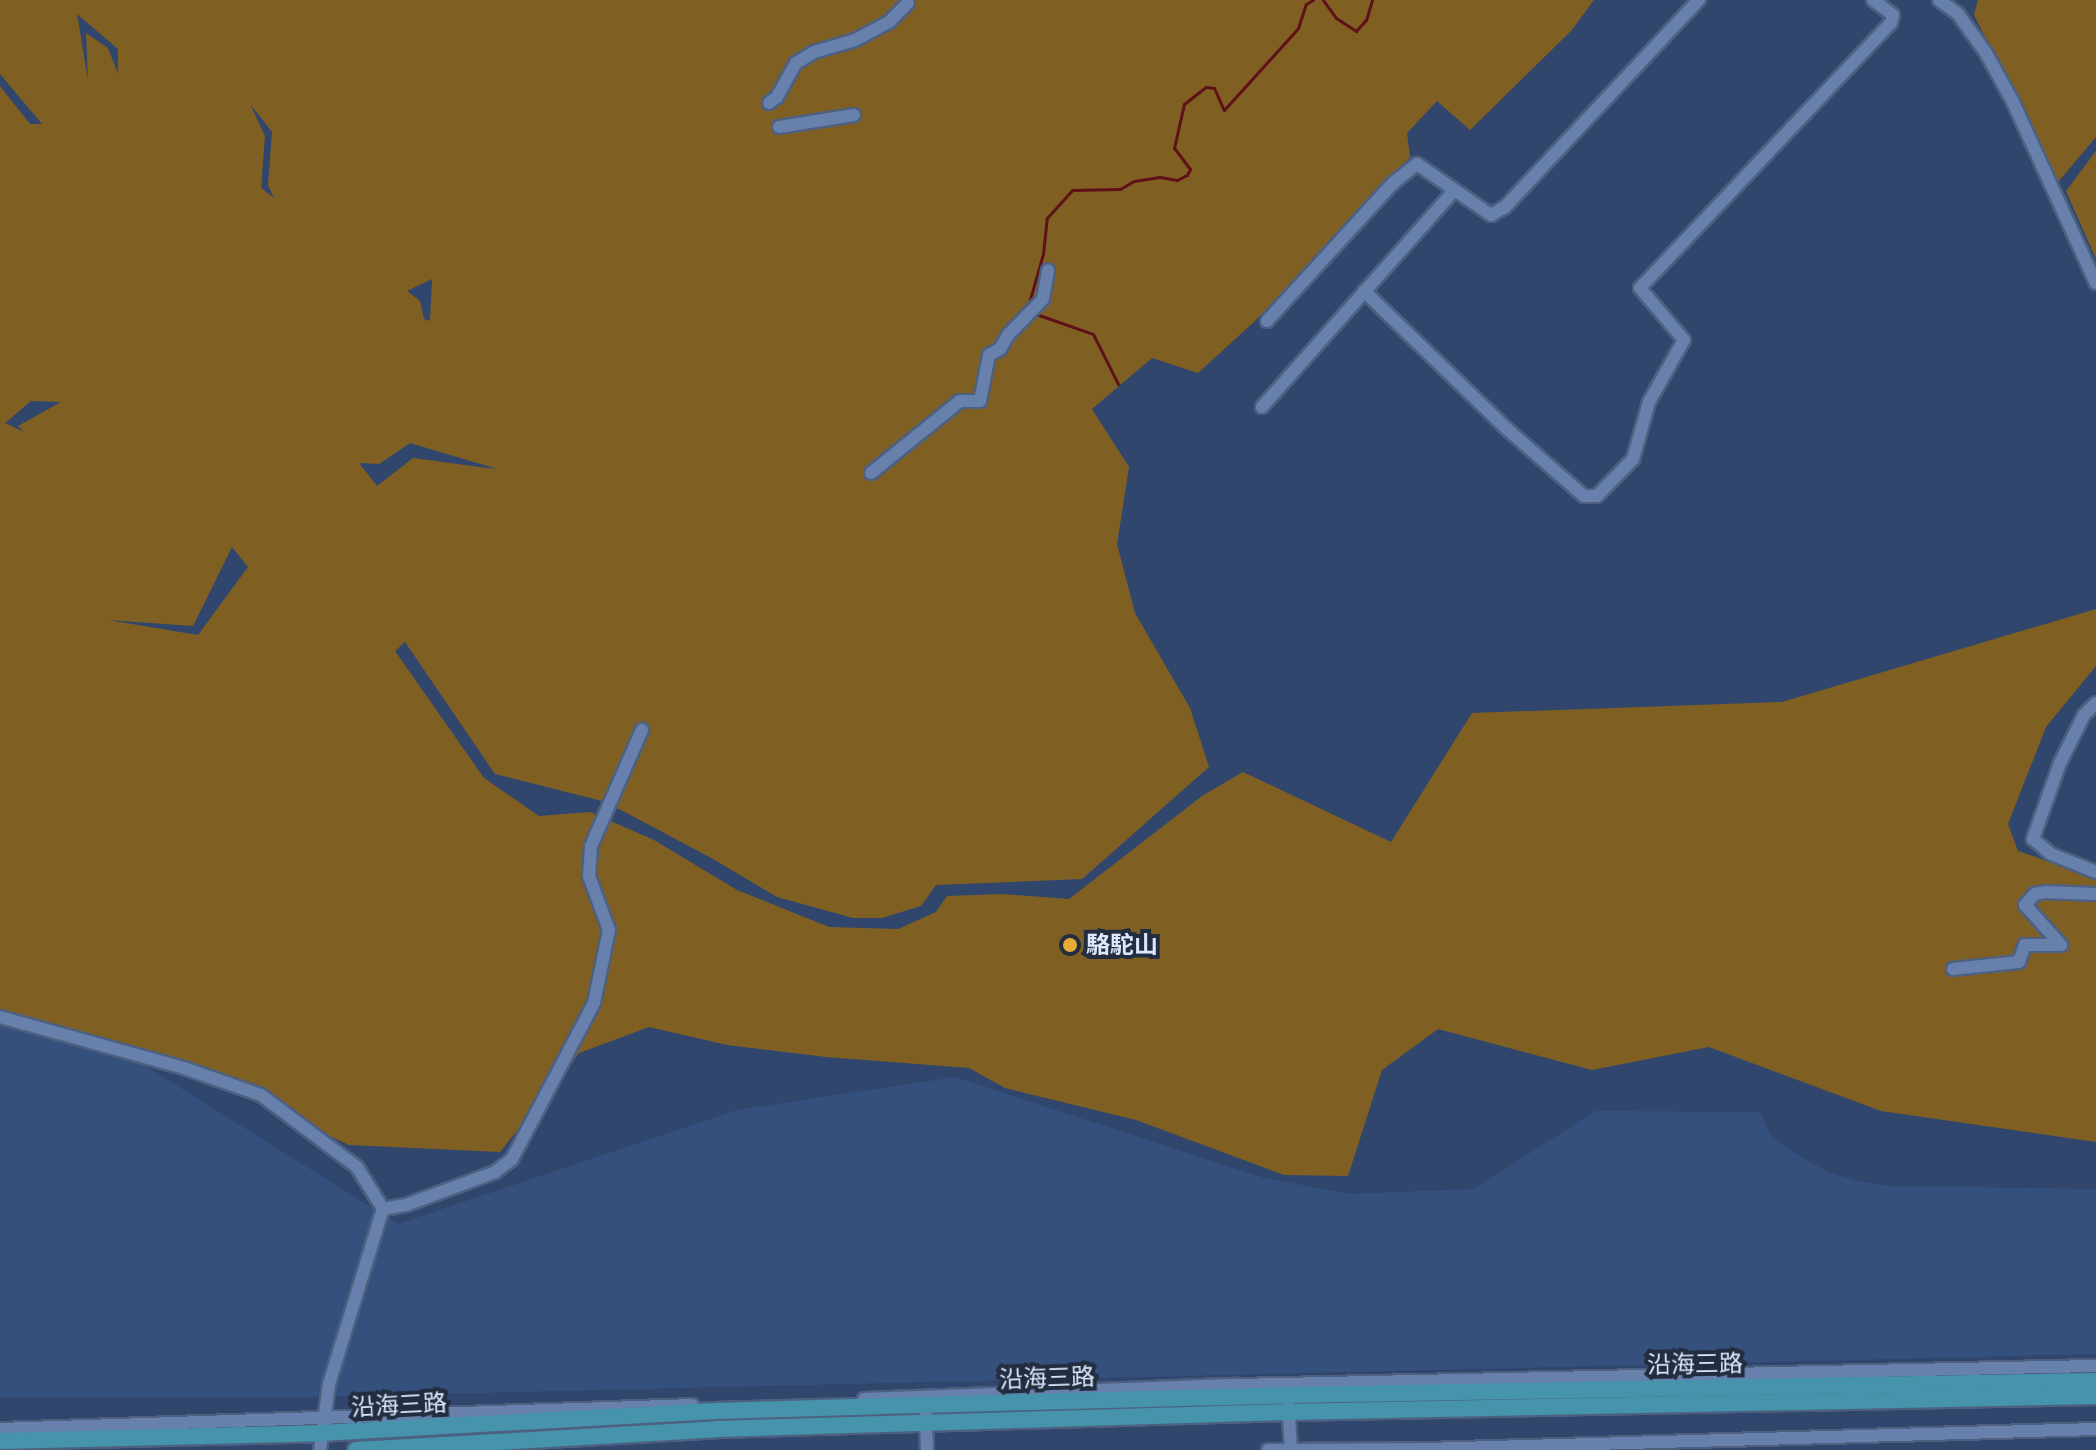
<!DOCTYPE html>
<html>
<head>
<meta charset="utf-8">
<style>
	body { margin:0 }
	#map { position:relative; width:2096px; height:1450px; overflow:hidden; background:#30466d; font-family:Poppins,"Noto Sans TC",sans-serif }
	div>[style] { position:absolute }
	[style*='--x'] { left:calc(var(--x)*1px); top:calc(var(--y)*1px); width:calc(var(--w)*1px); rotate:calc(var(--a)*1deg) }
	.built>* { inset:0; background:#36507d }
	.green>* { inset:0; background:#806022 }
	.stream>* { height:3px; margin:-1.5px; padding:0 1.5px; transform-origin:1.5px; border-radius:1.5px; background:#5e1119 }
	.roads { filter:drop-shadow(2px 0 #4e6080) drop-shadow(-2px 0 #4e6080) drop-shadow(0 2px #4e6080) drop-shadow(0 -2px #4e6080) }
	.minor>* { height:12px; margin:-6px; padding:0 6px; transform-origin:6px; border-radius:6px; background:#6780ac }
	.major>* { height:16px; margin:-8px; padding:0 8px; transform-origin:8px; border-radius:8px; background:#4594ab }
	.dots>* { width:22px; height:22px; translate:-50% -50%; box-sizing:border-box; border:4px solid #222d3f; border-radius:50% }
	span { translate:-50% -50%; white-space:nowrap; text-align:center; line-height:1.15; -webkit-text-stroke:8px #222d3f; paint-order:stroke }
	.poi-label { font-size:24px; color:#dce7fb; font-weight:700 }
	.left { translate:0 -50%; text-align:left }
	.street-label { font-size:24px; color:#dce7fb }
</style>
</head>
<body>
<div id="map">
	<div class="built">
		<div style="clip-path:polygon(0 1019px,88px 1030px,398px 1224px,737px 1110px,955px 1077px,1264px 1178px,1350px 1194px,1473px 1189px,1596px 1111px,1760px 1112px,1770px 1135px,1791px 1151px,1828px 1172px,1858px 1181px,1889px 1186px,2096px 1189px,2096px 1354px,308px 1397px,0 1397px)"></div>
	</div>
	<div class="green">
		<div style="clip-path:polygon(evenodd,0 0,1594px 0,1571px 31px,1470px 130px,1437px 101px,1407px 133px,1410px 157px,1255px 321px,1198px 373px,1152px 358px,1092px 409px,1129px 467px,1117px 544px,1135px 613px,1190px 708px,1209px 767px,1082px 879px,936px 885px,921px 906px,882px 918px,853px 918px,777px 897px,713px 859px,606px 802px,495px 774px,405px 642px,395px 651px,484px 778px,539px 816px,590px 812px,654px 840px,737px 890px,829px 927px,898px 929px,936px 912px,947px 896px,1002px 894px,1069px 899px,1202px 796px,1243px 772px,1391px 842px,1472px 713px,1782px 702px,2096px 609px,2096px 666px,2046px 727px,2008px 824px,2018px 851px,2096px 878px,2096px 1142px,1881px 1111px,1709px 1047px,1592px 1070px,1438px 1029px,1382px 1070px,1348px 1176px,1284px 1175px,1136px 1120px,1005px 1088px,969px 1068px,826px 1057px,727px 1045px,649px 1027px,579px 1053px,500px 1152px,349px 1145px,133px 1046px,0 1010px,0 86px,30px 124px,42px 124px,0 74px,0 0,77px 14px,118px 49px,118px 74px,108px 48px,86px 33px,88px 80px,77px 14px,0 0,250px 104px,272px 132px,268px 185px,274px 198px,261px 188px,265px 136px,250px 104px,0 0,432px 279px,430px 321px,424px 319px,420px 301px,407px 291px,432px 279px,0 0,31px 401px,61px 402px,18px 426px,24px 432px,5px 423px,31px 401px,0 0,410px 443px,494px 468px,495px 469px,413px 458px,377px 486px,359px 463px,379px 464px,410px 443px,0 0,232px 547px,248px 567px,198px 635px,108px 620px,193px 626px,232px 547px)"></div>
		<div style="clip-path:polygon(1978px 0,2096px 0,2096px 137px,2058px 182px,1974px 15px)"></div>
		<div style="clip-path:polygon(2096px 151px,2096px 259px,2066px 191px)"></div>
	</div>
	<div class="stream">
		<div style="--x:1323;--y:0;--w:22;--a:54"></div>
		<div style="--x:1336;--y:18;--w:24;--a:33"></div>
		<div style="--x:1356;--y:31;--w:15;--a:-48"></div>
		<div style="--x:1366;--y:20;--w:21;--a:-73"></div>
		<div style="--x:1029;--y:303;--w:51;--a:-74.1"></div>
		<div style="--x:1043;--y:254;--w:36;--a:-84"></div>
		<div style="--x:1047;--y:218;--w:38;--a:-48"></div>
		<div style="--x:1072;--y:190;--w:48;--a:-1.2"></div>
		<div style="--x:1120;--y:189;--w:16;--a:-30"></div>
		<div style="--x:1134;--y:181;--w:26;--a:-9"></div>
		<div style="--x:1160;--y:177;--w:17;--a:10"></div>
		<div style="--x:1177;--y:180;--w:11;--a:-27"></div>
		<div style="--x:1187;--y:175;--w:7;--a:-63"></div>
		<div style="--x:1190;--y:169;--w:26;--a:-127"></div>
		<div style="--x:1174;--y:148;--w:45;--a:-77.2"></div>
		<div style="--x:1184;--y:104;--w:28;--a:-38"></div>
		<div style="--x:1206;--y:87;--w:8;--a:7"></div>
		<div style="--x:1214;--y:88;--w:24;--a:66"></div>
		<div style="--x:1224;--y:110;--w:110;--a:-47.9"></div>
		<div style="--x:1298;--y:28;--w:25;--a:-72"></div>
		<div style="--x:1306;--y:4;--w:8;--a:-30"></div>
		<div style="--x:1036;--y:314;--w:60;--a:19.3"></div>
		<div style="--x:1093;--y:334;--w:56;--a:63.4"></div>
	</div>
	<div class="roads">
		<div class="minor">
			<div style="--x:1939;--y:0;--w:24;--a:36"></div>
			<div style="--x:1958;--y:14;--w:48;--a:54.3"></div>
			<div style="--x:1986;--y:53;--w:56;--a:61.1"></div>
			<div style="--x:2013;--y:102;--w:199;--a:65.4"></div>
			<div style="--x:769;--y:103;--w:10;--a:-37"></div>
			<div style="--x:777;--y:97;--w:39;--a:-61"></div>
			<div style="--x:796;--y:63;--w:21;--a:-31"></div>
			<div style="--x:814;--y:52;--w:43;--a:-16.3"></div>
			<div style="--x:855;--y:40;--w:40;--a:-28"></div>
			<div style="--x:890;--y:21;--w:25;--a:-45"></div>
			<div style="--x:779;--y:127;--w:76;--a:-9.1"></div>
			<div style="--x:1364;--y:291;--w:199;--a:44"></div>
			<div style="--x:1507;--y:429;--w:102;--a:41"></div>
			<div style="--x:1584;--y:496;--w:13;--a:0"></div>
			<div style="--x:1597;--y:496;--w:52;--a:-45.8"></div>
			<div style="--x:1633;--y:459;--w:59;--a:-74.3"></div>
			<div style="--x:1649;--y:402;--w:71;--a:-60.6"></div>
			<div style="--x:1684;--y:340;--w:68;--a:-130.2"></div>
			<div style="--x:1640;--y:288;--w:365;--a:-46.6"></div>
			<div style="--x:1891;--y:23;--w:8;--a:-76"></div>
			<div style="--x:1893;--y:15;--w:25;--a:-143"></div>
			<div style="--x:1267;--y:321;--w:185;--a:-47.6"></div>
			<div style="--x:1392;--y:184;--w:32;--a:-39"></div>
			<div style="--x:1417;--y:164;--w:90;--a:34.6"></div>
			<div style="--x:1491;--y:215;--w:16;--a:-30"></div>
			<div style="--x:1505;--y:207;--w:284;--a:-46.9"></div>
			<div style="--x:1262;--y:407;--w:290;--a:-48.4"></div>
			<div style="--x:871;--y:473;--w:114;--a:-39"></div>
			<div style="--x:960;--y:401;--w:20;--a:0"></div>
			<div style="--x:980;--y:401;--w:47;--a:-78.9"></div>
			<div style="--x:989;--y:355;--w:13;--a:-29"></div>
			<div style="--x:1000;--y:349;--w:16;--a:-60"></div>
			<div style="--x:1008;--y:335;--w:50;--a:-45.8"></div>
			<div style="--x:1043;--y:299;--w:29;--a:-80"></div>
			<div style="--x:2096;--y:703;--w:17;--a:135"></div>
			<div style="--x:2084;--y:715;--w:54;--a:116.6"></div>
			<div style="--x:2060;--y:763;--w:81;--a:109.6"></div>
			<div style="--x:2033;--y:839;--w:23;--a:40"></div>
			<div style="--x:2051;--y:854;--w:48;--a:21.8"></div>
			<div style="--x:1953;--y:969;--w:66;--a:-6.1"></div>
			<div style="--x:2019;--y:962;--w:18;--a:-71"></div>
			<div style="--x:2025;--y:945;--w:36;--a:0"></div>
			<div style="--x:2061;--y:945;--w:54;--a:-132"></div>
			<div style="--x:2025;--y:905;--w:15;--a:-48"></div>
			<div style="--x:2035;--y:894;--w:10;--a:-11"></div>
			<div style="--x:2045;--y:892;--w:51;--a:2.2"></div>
			<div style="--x:0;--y:1017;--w:191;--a:15.5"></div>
			<div style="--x:184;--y:1068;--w:82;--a:19.3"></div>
			<div style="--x:261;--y:1095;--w:120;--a:36.9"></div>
			<div style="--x:357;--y:1167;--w:49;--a:58.2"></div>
			<div style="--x:383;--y:1209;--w:23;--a:-10"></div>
			<div style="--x:406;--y:1205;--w:95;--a:-20.3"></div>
			<div style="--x:495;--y:1172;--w:21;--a:-37"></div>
			<div style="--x:512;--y:1159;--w:176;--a:-62.3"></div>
			<div style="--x:594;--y:1003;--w:75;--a:-78.4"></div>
			<div style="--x:609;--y:930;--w:58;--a:-110.3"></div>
			<div style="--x:589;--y:876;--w:30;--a:-86"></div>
			<div style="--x:591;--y:846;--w:127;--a:-66.3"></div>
			<div style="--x:925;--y:1397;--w:53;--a:87.8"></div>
			<div style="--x:864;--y:1399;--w:372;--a:-2.2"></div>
			<div style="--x:1236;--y:1385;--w:860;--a:-1.27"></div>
			<div style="--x:1288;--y:1403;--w:47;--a:86.3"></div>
			<div style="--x:0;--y:1429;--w:693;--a:-1.98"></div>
			<div style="--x:320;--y:1450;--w:67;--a:-82.2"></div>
			<div style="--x:329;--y:1384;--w:183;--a:-72.9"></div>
			<div style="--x:1268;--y:1450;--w:158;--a:-0.4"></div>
			<div style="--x:1426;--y:1449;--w:670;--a:-1.71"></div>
		</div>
		<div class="major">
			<div style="--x:0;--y:1441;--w:321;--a:-1.4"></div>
			<div style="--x:321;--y:1433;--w:395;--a:-3.2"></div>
			<div style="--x:715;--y:1411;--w:164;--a:-1.7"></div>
			<div style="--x:879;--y:1406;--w:408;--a:-1.5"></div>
			<div style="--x:1287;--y:1395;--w:809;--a:-0.99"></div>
			<div style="--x:356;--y:1450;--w:362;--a:-3.3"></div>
			<div style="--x:717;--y:1429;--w:571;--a:-1.71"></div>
			<div style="--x:1288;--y:1412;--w:808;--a:-1.13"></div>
		</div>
	</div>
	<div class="dots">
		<div style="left:1070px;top:945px;background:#e6ac36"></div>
	</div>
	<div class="poi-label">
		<span class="left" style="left:1086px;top:945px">駱駝山</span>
	</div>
	<div class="street-label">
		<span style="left:1695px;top:1364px;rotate:-1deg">沿海三路</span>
		<span style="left:1047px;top:1378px;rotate:-2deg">沿海三路</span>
		<span style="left:399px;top:1405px;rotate:-3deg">沿海三路</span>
	</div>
</div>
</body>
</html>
